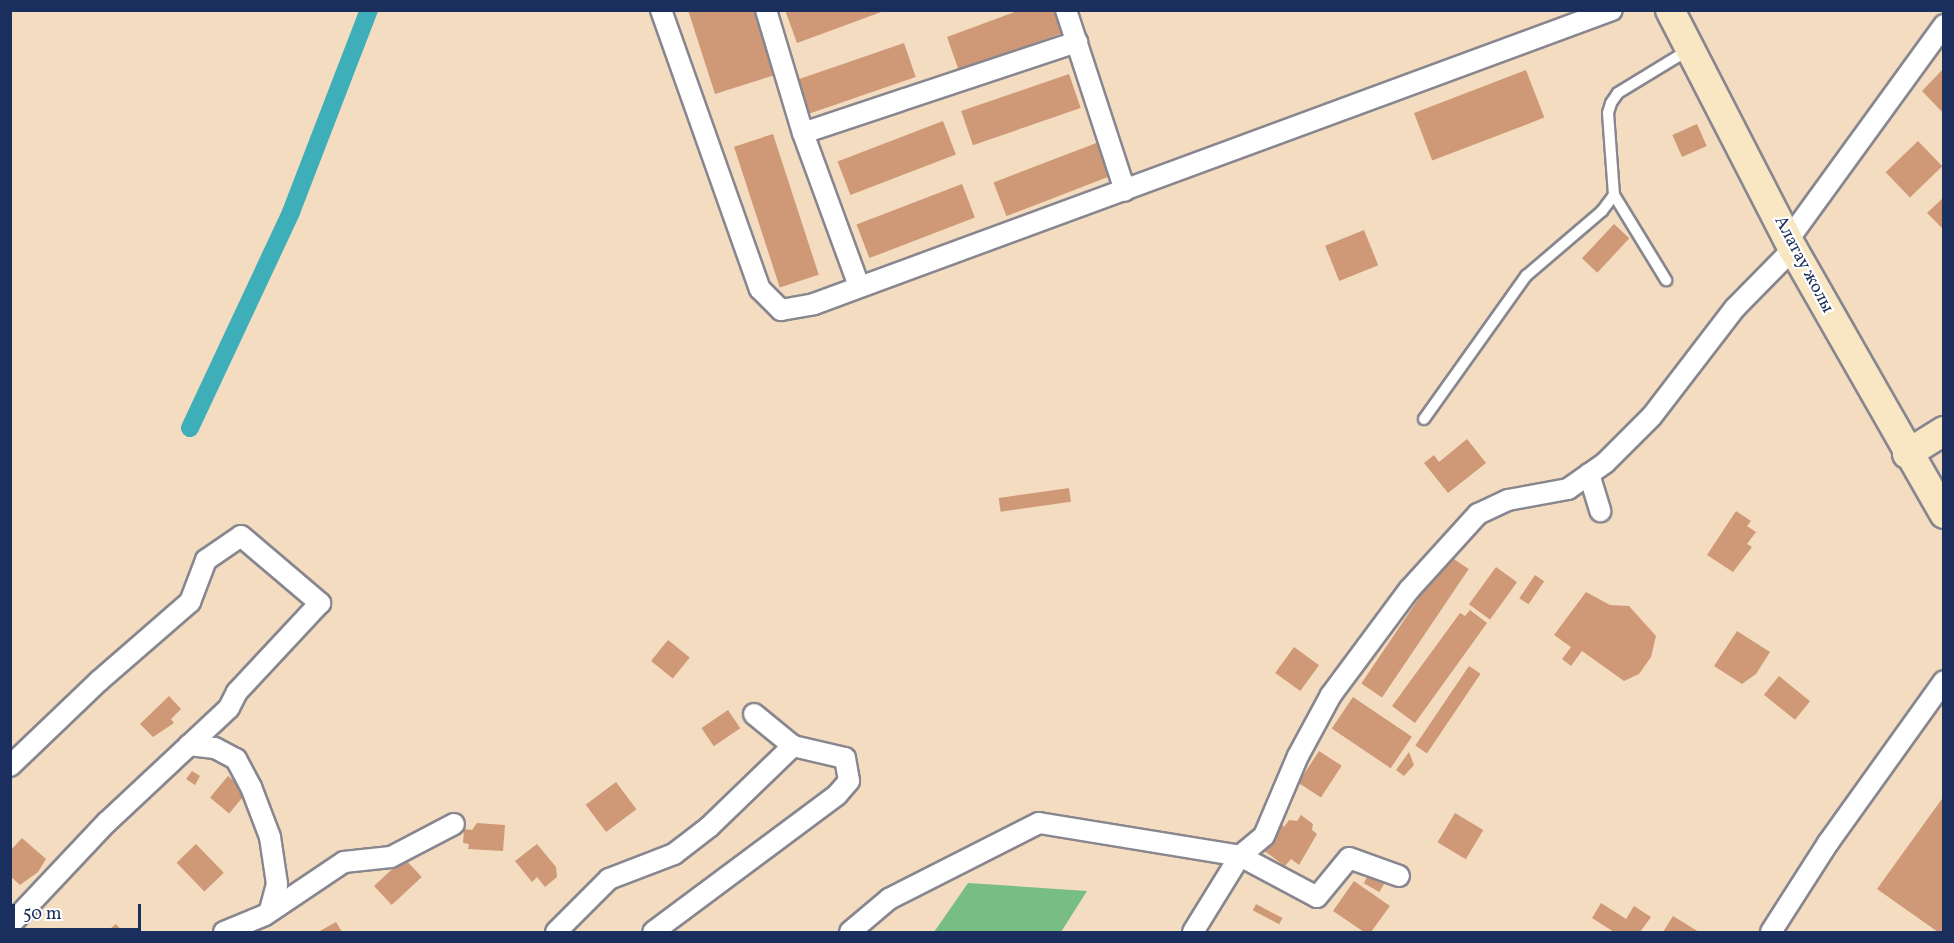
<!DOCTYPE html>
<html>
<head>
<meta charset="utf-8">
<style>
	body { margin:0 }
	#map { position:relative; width:1954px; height:943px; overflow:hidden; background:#f4dcc0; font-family:Vollkorn,serif }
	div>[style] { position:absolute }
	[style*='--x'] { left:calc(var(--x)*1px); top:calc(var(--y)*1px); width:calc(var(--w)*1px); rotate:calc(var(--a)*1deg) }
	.forest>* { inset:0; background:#78be82 }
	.canal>* { height:18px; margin:-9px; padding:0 9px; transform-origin:9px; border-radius:9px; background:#3eaeb9 }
	.building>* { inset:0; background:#cf9977; transform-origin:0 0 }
	.roads { filter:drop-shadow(2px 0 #88868f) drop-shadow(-2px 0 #88868f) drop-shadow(0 2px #88868f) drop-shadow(0 -2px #88868f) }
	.service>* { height:10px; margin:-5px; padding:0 5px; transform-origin:5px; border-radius:5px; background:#fff }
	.minor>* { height:20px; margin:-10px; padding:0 10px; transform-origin:10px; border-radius:10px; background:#fff }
	.secondary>* { height:28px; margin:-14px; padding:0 14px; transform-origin:14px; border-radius:14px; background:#f9e7c3 }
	span { translate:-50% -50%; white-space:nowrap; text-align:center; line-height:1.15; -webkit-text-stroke:4.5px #fff; paint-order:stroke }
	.street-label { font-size:18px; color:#1b2f5e }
	.frame { position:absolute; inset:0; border:12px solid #1b2f5e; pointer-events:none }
	.scale { position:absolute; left:12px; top:904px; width:129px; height:27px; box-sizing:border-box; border:3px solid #1b2f5e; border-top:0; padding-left:8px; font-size:18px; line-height:21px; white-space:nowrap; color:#1b2f5e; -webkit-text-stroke:4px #fff; paint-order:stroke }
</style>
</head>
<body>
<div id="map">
	<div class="forest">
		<div style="clip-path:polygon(968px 883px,1087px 891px,1061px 932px,934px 932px)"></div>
	</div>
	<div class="canal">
		<div style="--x:190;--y:428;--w:238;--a:-64.9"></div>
		<div style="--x:291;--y:212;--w:217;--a:-68.9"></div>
	</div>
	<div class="building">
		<div style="clip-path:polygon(688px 10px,754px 10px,775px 75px,715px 94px)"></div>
		<div style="clip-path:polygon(785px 10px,883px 10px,884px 11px,797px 43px)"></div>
		<div style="clip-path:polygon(1020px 10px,1057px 10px,1065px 32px,959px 71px,947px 37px)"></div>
		<div style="left:904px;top:43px;width:36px;height:113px;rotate:71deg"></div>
		<div style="clip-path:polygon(1944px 68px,1944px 114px,1922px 91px)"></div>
		<div style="left:1526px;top:70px;width:51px;height:120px;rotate:69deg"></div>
		<div style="left:1069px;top:74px;width:36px;height:114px;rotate:71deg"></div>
		<div style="left:943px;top:121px;width:36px;height:113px;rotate:69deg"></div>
		<div style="left:1697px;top:124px;width:24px;height:27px;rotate:66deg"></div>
		<div style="left:773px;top:134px;width:148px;height:41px;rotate:72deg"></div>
		<div style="left:1918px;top:141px;width:35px;height:45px;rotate:46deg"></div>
		<div style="left:1099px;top:142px;width:36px;height:113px;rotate:69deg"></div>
		<div style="left:962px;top:184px;width:36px;height:113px;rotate:69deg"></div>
		<div style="clip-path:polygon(1944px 197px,1944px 230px,1927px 213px)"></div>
		<div style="left:1614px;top:224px;width:21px;height:47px;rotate:43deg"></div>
		<div style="left:1364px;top:230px;width:38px;height:42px;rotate:68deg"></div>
		<div style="clip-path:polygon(1467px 439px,1486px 463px,1448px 493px,1424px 463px,1434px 455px,1439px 462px)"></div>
		<div style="left:1069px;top:488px;width:14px;height:71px;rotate:82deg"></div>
		<div style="clip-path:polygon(1736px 511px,1751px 521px,1747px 526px,1756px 532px,1747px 544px,1752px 547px,1733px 572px,1707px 555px)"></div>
		<div style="left:1448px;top:555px;width:25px;height:155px;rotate:34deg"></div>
		<div style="left:1496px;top:567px;width:26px;height:46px;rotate:36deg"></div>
		<div style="left:1535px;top:575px;width:11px;height:28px;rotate:34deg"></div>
		<div style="clip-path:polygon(1586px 592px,1610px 605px,1629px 606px,1656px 636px,1651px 657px,1639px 674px,1624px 681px,1582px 651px,1571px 666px,1562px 659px,1571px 647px,1554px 635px)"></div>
		<div style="clip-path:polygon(1470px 610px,1487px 623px,1415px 723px,1392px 706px,1460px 613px,1465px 616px)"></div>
		<div style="clip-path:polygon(1737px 631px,1770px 652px,1756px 674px,1742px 684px,1714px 666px)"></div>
		<div style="left:668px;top:640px;width:28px;height:27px;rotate:39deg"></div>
		<div style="left:1294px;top:647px;width:31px;height:32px;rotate:36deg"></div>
		<div style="left:1469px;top:666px;width:14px;height:96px;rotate:34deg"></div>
		<div style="left:1779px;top:676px;width:40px;height:24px;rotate:39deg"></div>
		<div style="clip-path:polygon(169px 696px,181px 709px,171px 719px,174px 723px,153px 737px,140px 724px)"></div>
		<div style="left:1353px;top:697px;width:71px;height:38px;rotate:34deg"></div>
		<div style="left:728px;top:710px;width:22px;height:32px;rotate:56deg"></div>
		<div style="left:1319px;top:751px;width:27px;height:38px;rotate:33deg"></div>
		<div style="clip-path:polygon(1409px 752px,1414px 765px,1404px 776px,1396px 770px)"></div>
		<div style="clip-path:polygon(192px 771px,200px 776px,195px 785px,186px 779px)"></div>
		<div style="left:228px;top:776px;width:25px;height:28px;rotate:40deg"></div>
		<div style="left:616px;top:782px;width:34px;height:38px;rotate:53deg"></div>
		<div style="clip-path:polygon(1944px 796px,1944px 932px,1938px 932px,1877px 889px)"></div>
		<div style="left:1455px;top:813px;width:33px;height:34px;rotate:31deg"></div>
		<div style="clip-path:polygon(1301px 815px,1313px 824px,1312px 830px,1317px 834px,1299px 865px,1291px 859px,1285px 866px,1263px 850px,1282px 824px,1284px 827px,1289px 820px,1297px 821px)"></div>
		<div style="clip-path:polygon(477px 823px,505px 825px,503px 851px,468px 849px,469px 844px,463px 843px,464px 829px,472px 830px)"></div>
		<div style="clip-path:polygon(22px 838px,46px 859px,38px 872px,20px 885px,10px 876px,10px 851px)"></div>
		<div style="left:196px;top:844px;width:40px;height:27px;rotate:46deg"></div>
		<div style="clip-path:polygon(537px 844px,556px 867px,557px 877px,545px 887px,537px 877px,532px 882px,515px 861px)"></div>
		<div style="left:404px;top:858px;width:26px;height:41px;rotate:47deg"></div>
		<div style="left:1370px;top:872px;width:18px;height:13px;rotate:29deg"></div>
		<div style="clip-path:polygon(1354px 881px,1390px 906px,1371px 932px,1364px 932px,1333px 911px)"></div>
		<div style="clip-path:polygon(1601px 903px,1626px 919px,1634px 906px,1651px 917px,1640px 932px,1614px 932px,1592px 918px)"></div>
		<div style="left:1256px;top:904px;width:30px;height:7px;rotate:28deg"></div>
		<div style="clip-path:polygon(1673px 916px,1699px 932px,1663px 932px)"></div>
		<div style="clip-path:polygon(336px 922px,342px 932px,318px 932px)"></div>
		<div style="clip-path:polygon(116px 924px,123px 932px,106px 932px)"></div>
	</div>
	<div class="roads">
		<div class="service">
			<div style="--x:1614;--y:195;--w:100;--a:58.5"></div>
			<div style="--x:1424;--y:419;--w:176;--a:-54.5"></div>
			<div style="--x:1526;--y:276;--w:100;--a:-40.5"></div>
			<div style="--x:1602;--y:211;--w:20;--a:-53"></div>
			<div style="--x:1614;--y:195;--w:82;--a:-94.2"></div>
			<div style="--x:1608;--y:113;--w:10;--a:-73"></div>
			<div style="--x:1611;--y:103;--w:12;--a:-55"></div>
			<div style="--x:1618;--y:93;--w:84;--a:-31.4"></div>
		</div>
		<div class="minor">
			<div style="--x:661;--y:10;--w:296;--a:70.5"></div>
			<div style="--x:760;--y:289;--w:30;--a:45"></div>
			<div style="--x:781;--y:310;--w:34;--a:-10"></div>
			<div style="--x:814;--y:304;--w:850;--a:-20.22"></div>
			<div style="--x:766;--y:10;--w:128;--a:73.3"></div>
			<div style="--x:803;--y:133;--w:163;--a:69.9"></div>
			<div style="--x:1066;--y:10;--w:190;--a:71.9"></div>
			<div style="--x:803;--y:133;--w:289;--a:-18.4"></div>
			<div style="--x:1788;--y:240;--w:266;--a:-54"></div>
			<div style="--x:1589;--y:474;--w:39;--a:73"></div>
			<div style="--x:754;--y:714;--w:50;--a:39.4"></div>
			<div style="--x:189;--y:745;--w:26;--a:7"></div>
			<div style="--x:215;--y:748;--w:24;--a:28"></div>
			<div style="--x:236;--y:759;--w:32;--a:62"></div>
			<div style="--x:251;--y:787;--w:53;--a:69.2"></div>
			<div style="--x:270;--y:837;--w:48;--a:81.5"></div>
			<div style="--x:277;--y:884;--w:28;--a:105"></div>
			<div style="--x:10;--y:766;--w:123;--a:-43.7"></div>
			<div style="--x:99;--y:681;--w:121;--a:-41"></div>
			<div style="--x:190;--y:602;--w:45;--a:-69.1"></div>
			<div style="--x:206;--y:560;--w:42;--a:-34.4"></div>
			<div style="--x:241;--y:536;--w:104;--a:40.3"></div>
			<div style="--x:320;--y:603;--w:122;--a:133"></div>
			<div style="--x:237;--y:692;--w:18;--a:117"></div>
			<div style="--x:229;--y:708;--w:167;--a:136.9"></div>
			<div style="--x:107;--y:822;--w:141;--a:133.3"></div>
			<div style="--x:224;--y:932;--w:44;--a:-22.5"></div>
			<div style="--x:265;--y:915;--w:95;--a:-33.9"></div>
			<div style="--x:344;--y:862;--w:47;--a:-6.1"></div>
			<div style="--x:391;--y:857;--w:71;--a:-27.6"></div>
			<div style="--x:556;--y:932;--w:75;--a:-45"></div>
			<div style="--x:609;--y:879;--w:70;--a:-21"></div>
			<div style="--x:674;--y:854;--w:44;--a:-37.6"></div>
			<div style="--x:709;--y:827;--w:117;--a:-44"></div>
			<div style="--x:793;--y:746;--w:53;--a:13"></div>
			<div style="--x:845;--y:758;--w:23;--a:80"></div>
			<div style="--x:849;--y:781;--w:18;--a:131"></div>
			<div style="--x:837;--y:795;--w:229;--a:143.3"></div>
			<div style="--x:850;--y:932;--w:51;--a:-40.2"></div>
			<div style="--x:889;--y:899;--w:168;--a:-26.9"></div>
			<div style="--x:1039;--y:823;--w:204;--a:9.3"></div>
			<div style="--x:1240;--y:856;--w:31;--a:-40"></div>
			<div style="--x:1264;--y:836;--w:87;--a:-67"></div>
			<div style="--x:1298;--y:756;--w:69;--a:-61.6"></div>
			<div style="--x:1331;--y:695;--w:131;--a:-53.4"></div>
			<div style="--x:1409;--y:590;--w:103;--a:-47.8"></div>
			<div style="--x:1478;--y:514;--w:33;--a:-25"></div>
			<div style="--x:1508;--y:500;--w:61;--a:-10.4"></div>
			<div style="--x:1568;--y:489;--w:45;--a:-35.1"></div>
			<div style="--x:1605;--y:463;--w:66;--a:-45"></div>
			<div style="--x:1652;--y:416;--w:136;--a:-52.5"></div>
			<div style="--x:1735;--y:308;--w:83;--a:-45.5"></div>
			<div style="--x:1193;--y:932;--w:89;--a:-58.3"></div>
			<div style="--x:1240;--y:856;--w:87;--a:28"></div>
			<div style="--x:1317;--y:897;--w:50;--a:-50.6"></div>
			<div style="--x:1349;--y:858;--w:53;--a:19.8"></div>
			<div style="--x:1771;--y:932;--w:106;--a:-57.4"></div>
			<div style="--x:1828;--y:843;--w:199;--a:-54.4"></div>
		</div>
		<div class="secondary">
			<div style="--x:1670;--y:10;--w:269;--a:62.8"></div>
			<div style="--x:1793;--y:249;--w:305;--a:60.3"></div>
			<div style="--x:1907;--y:454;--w:44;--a:-31.9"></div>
		</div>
	</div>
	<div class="street-label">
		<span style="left:1803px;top:265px;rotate:62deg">Алатау жолы</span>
	</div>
	<div class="frame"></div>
	<div class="scale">50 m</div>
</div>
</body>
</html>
